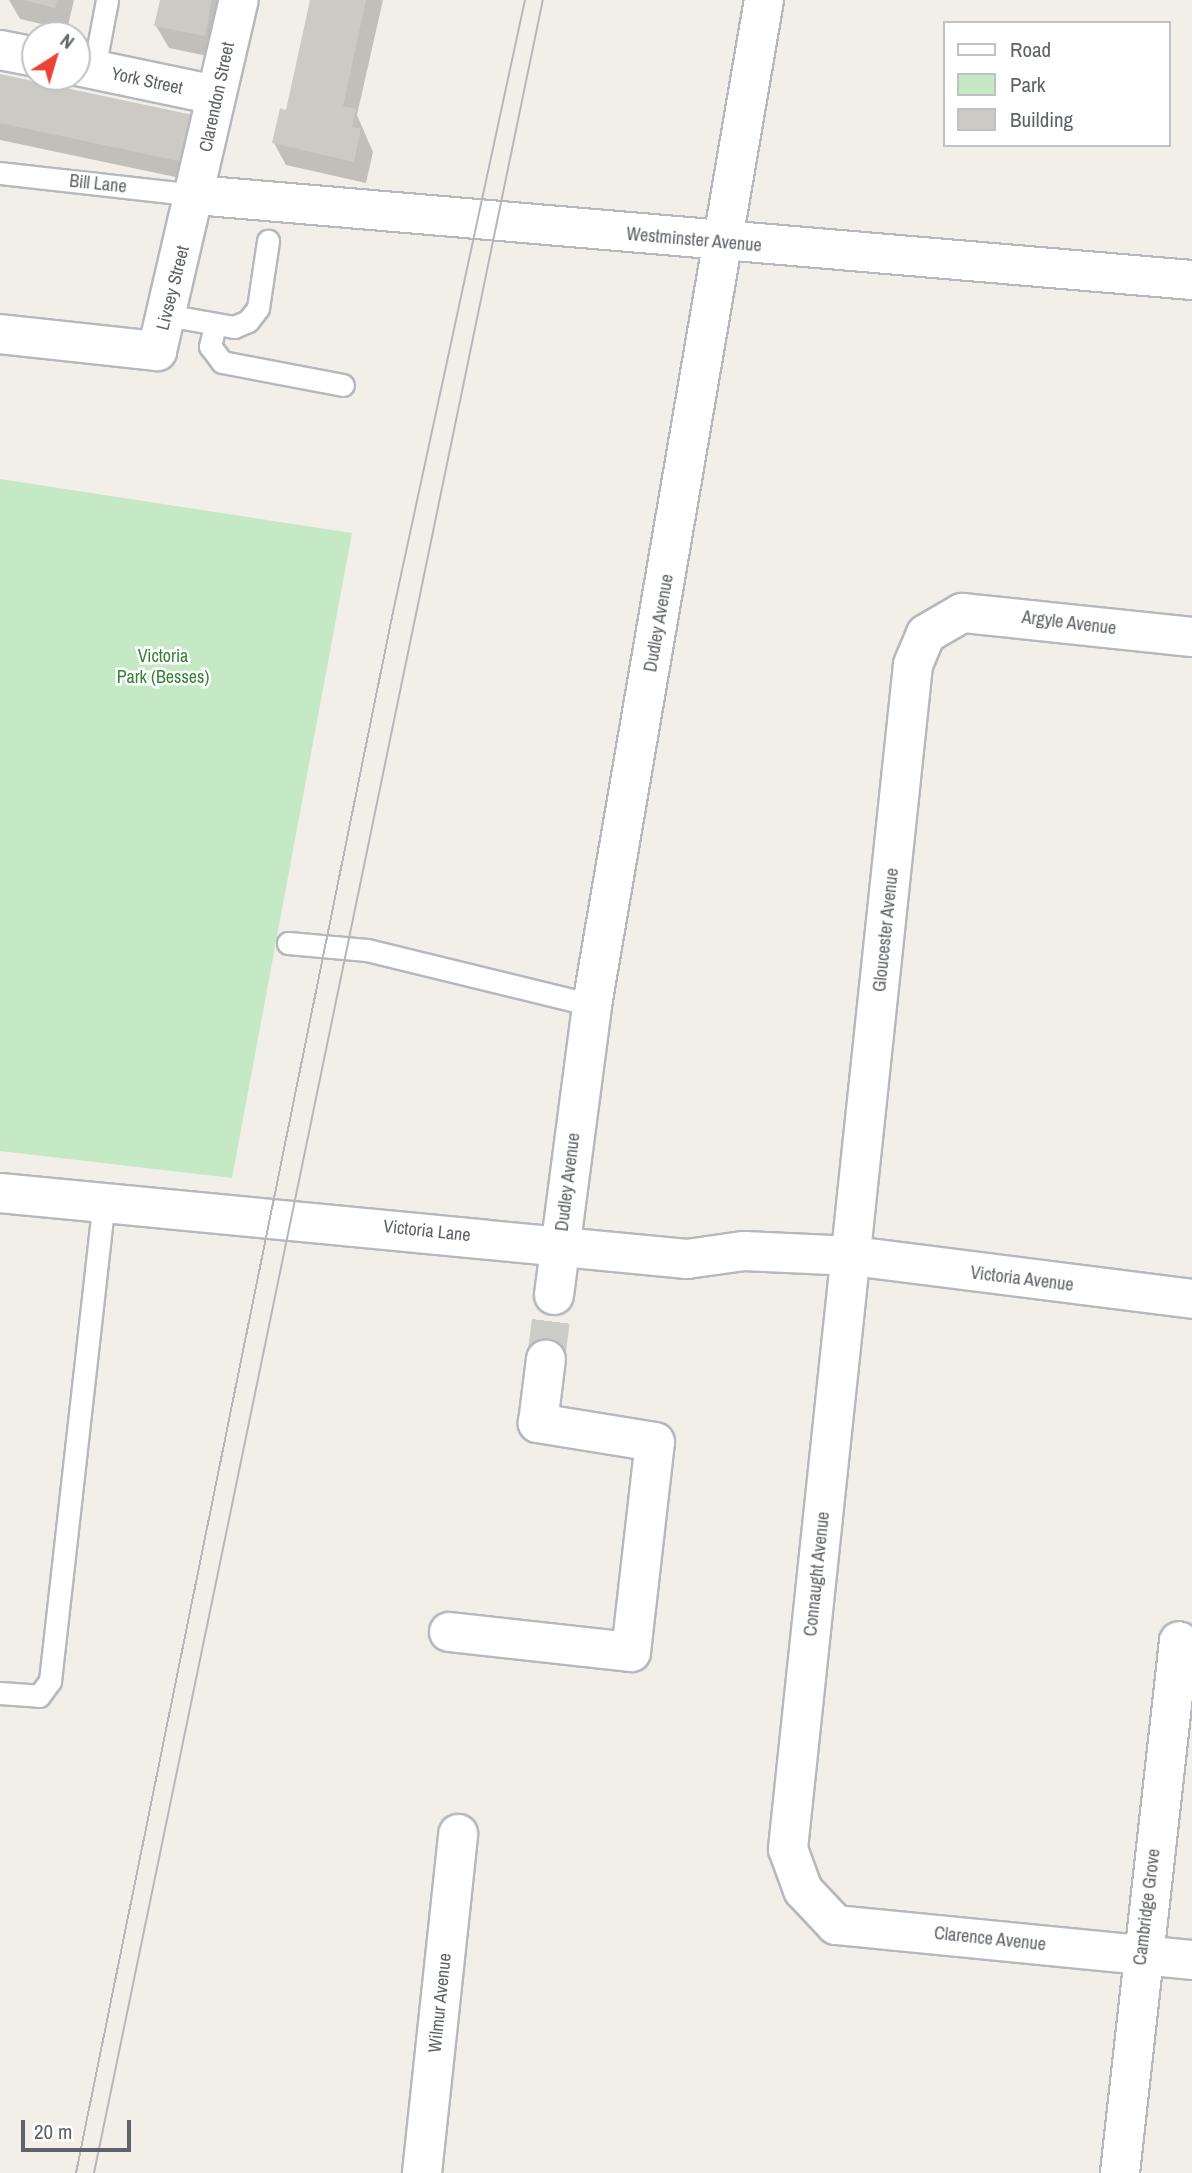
<!DOCTYPE html>
<html>
<head>
<meta charset="utf-8">
<style>
	body { margin:0 }
	#map { position:relative; width:1192px; height:2173px; overflow:hidden; background:#f1efe8; font-family:"Archivo Narrow",sans-serif }
	div>[style] { position:absolute }
	[style*='--x'] { left:calc(var(--x)*1px); top:calc(var(--y)*1px); width:calc(var(--w)*1px); rotate:calc(var(--a)*1deg) }
	.green>* { inset:0; background:#c5e8c5 }
	.shadow>* { inset:0; background:#0003 }
	.building>* { inset:0; background:#cccac5; transform-origin:0 0 }
	.minor-tunnel>* { height:38px; margin-top:-19px; transform-origin:0; background:repeating-linear-gradient(90deg,#ccccc8 0 38px,transparent 0 57px) }
	.roads { filter:drop-shadow(2px 0 #b5b8bc) drop-shadow(-2px 0 #b5b8bc) drop-shadow(0 2px #b5b8bc) drop-shadow(0 -2px #b5b8bc) }
	.service>* { height:21px; margin:-10.5px; padding:0 10.5px; transform-origin:10.5px; border-radius:10.5px; background:#fff }
	.minor>* { height:38px; margin:-19px; padding:0 19px; transform-origin:19px; border-radius:19px; background:#fff }
	.tram>* { height:2px; margin:-1px; padding:0 1px; transform-origin:1px; border-radius:1px; background:#b6b7b8 }
	span { translate:-50% -50%; white-space:nowrap; text-align:center; line-height:1.15; -webkit-text-stroke:5px #fff; paint-order:stroke }
	.street-label { font-size:18px; color:#5f6368 }
	.park-label { font-size:18px; color:#348238 }
	.legend { position:absolute; left:943px; top:21px; width:228px; height:126px; box-sizing:border-box; background:#fff; border:2px solid #bfc1c3; margin:0; padding:9px 12px; list-style:none; font-size:21px; color:#5f6368 }
	.legend li { display:flex; align-items:center; gap:14px; height:35px }
	.legend b { width:35px; border:2px solid #bfc1c3 }
	.north { position:absolute; left:21px; top:21px; width:70px; height:70px; box-sizing:border-box; background:#fff; border:2px solid #bfc1c3; border-radius:50%; rotate:37deg; font-size:19px; font-weight:700; line-height:28px; text-align:center; color:#5f6368 }
	.north::after { content:''; display:block; margin:auto; width:24px; height:32px; background:#ea4335; clip-path:polygon(50% 0,100% 100%,50% 72%,0 100%) }
	.scale { position:absolute; left:21px; top:2120px; width:110px; height:32px; box-sizing:border-box; border:4px solid #5f6368; border-top:0; padding-left:9px; font-size:21px; line-height:24px; white-space:nowrap; color:#5f6368; -webkit-text-stroke:5px #fff; paint-order:stroke }
</style>
</head>
<body>
<div id="map">
	<div class="green">
		<div style="clip-path:polygon(0 479px,352px 533px,232px 1178px,0 1151px)"></div>
	</div>
	<div class="shadow">
		<div style="clip-path:polygon(9px 0,74px 0,67px 30px,20px 19px)"></div>
		<div style="clip-path:polygon(162px 0,229px 0,217px 58px,169px 48px,156px 26px)"></div>
		<div style="clip-path:polygon(312px 0,383px 0,357px 115px,373px 152px,366px 183px,286px 165px,274px 143px,287px 112px)"></div>
		<div style="clip-path:polygon(0 76px,190px 117px,202px 140px,199px 182px,0 140px)"></div>
	</div>
	<div class="building">
		<div style="clip-path:polygon(22px 0,57px 0,55px 8px)"></div>
		<div style="clip-path:polygon(160px 0,212px 0,205px 36px,154px 26px)"></div>
		<div style="clip-path:polygon(310px 0,366px 0,343px 106px,356px 109px,352px 127px,361px 128px,354px 162px,272px 143px,280px 108px,286px 110px)"></div>
		<div style="left:0;top:74px;width:196px;height:48px;rotate:12deg"></div>
	</div>
	<div class="minor-tunnel">
		<div style="--x:546;--y:1359;--w:64;--a:-82.9"></div>
	</div>
	<div class="roads">
		<div class="service">
			<div style="--x:94;--y:69;--w:70;--a:-79.3"></div>
			<div style="--x:0;--y:173;--w:197;--a:6.4"></div>
			<div style="--x:166;--y:315;--w:69;--a:10"></div>
			<div style="--x:234;--y:327;--w:15;--a:-23"></div>
			<div style="--x:248;--y:321;--w:16;--a:-52"></div>
			<div style="--x:258;--y:308;--w:68;--a:-81.5"></div>
			<div style="--x:215;--y:325;--w:22;--a:103"></div>
			<div style="--x:210;--y:346;--w:20;--a:53"></div>
			<div style="--x:222;--y:362;--w:123;--a:10.8"></div>
			<div style="--x:288;--y:943;--w:79;--a:5.1"></div>
			<div style="--x:367;--y:950;--w:232;--a:13.7"></div>
			<div style="--x:0;--y:1693;--w:39;--a:4"></div>
			<div style="--x:39;--y:1696;--w:19;--a:-54"></div>
			<div style="--x:50;--y:1681;--w:481;--a:-83.6"></div>
		</div>
		<div class="minor">
			<div style="--x:0;--y:50;--w:36;--a:11"></div>
			<div style="--x:77;--y:66;--w:142;--a:11.8"></div>
			<div style="--x:196;--y:195;--w:1000;--a:4.88"></div>
			<div style="--x:0;--y:334;--w:158;--a:6.2"></div>
			<div style="--x:157;--y:351;--w:360;--a:-76.9"></div>
			<div style="--x:1192;--y:637;--w:231;--a:-174"></div>
			<div style="--x:962;--y:613;--w:42;--a:149.7"></div>
			<div style="--x:926;--y:634;--w:34;--a:113"></div>
			<div style="--x:913;--y:665;--w:1191;--a:96.03"></div>
			<div style="--x:788;--y:1849;--w:44;--a:69.9"></div>
			<div style="--x:803;--y:1890;--w:48;--a:46.7"></div>
			<div style="--x:836;--y:1925;--w:358;--a:5.6"></div>
			<div style="--x:0;--y:1193;--w:690;--a:5.49"></div>
			<div style="--x:687;--y:1259;--w:58;--a:-8"></div>
			<div style="--x:744;--y:1251;--w:109;--a:2.6"></div>
			<div style="--x:853;--y:1256;--w:342;--a:7.2"></div>
			<div style="--x:554;--y:1295;--w:292;--a:-82.5"></div>
			<div style="--x:592;--y:1005;--w:1020;--a:-80.29"></div>
			<div style="--x:449;--y:1632;--w:183;--a:6.3"></div>
			<div style="--x:631;--y:1652;--w:211;--a:-83.5"></div>
			<div style="--x:655;--y:1442;--w:119;--a:-170.8"></div>
			<div style="--x:538;--y:1423;--w:64;--a:-82.9"></div>
			<div style="--x:422;--y:2173;--w:341;--a:-83.9"></div>
			<div style="--x:1120;--y:2173;--w:535;--a:-83.67"></div>
		</div>
	</div>
	<div class="tram">
		<div style="--x:76;--y:2173;--w:1593;--a:-78.52"></div>
		<div style="--x:393;--y:612;--w:626;--a:-77.83"></div>
		<div style="--x:94;--y:2173;--w:2219;--a:-78.33"></div>
	</div>
	<div class="street-label">
		<span style="left:147px;top:81px;rotate:12deg">York Street</span>
		<span style="left:217px;top:97px;rotate:-78deg">Clarendon Street</span>
		<span style="left:98px;top:184px;rotate:6deg">Bill Lane</span>
		<span style="left:694px;top:240px;rotate:5deg">Westminster Avenue</span>
		<span style="left:173px;top:288px;rotate:-76deg">Livsey Street</span>
		<span style="left:659px;top:623px;rotate:-80deg">Dudley Avenue</span>
		<span style="left:1069px;top:623px;rotate:7deg">Argyle Avenue</span>
		<span style="left:886px;top:930px;rotate:-84deg">Gloucester Avenue</span>
		<span style="left:568px;top:1182px;rotate:-83deg">Dudley Avenue</span>
		<span style="left:427px;top:1231px;rotate:6deg">Victoria Lane</span>
		<span style="left:1022px;top:1279px;rotate:7deg">Victoria Avenue</span>
		<span style="left:817px;top:1574px;rotate:-84deg">Connaught Avenue</span>
		<span style="left:1147px;top:1907px;rotate:-83deg">Cambridge Grove</span>
		<span style="left:990px;top:1939px;rotate:6deg">Clarence Avenue</span>
		<span style="left:440px;top:2003px;rotate:-84deg">Wilmur Avenue</span>
	</div>
	<div class="park-label">
		<span style="left:163px;top:667px">Victoria<br>Park (Besses)</span>
	</div>
	<ul class="legend">
	<li><b style="height:9px;background:#fff"></b>Road</li>
	<li><b style="height:19px;background:#c5e8c5"></b>Park</li>
	<li><b style="height:19px;background:#cccac5"></b>Building</li>
	</ul>
	<div class="north">N</div>
	<div class="scale">20 m</div>
</div>
</body>
</html>
